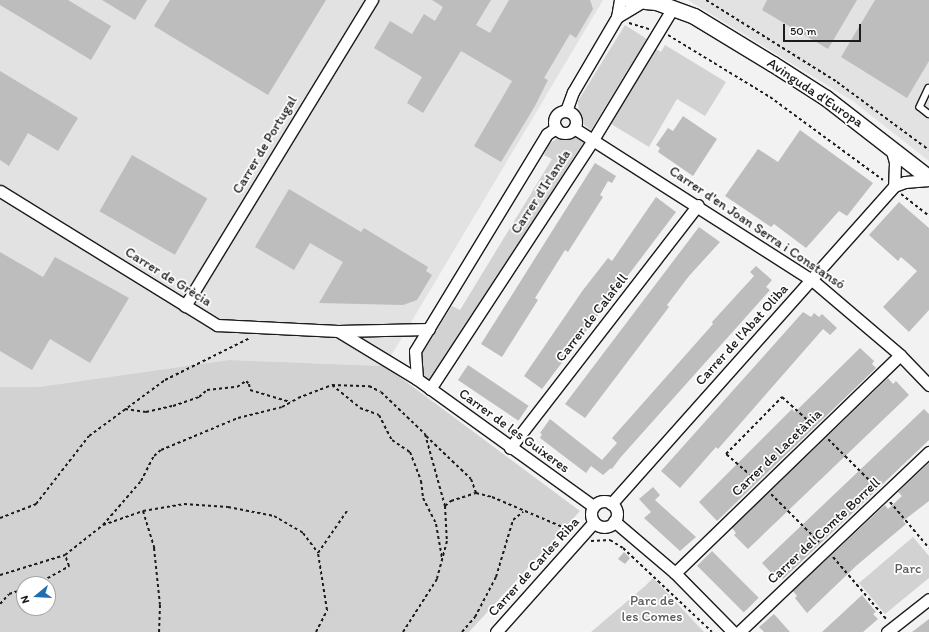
<!DOCTYPE html>
<html>
<head>
<meta charset="utf-8">
<style>
	body { margin:0 }
	#map { position:relative; width:929px; height:632px; overflow:hidden; background:#f2f2f2; font-family:Itim,sans-serif }
	div>[style] { position:absolute }
	[style*='--x'] { left:calc(var(--x)*1px); top:calc(var(--y)*1px); width:calc(var(--w)*1px); rotate:calc(var(--a)*1deg) }
	.built>* { inset:0; background:#e2e2e2 }
	.green>* { inset:0; background:#d2d2d2 }
	.building>* { inset:0; background:#bdbdbd; transform-origin:0 0 }
	.path>* { height:2px; margin-top:-1px; transform-origin:0; background:repeating-linear-gradient(90deg,#1c1c1c 0 3px,transparent 0 6px) }
	.roads { filter:drop-shadow(1px 0 #1c1c1c) drop-shadow(-1px 0 #1c1c1c) drop-shadow(0 1px #1c1c1c) drop-shadow(0 -1px #1c1c1c) }
	.lane>* { height:5.5px; margin:-2.75px; padding:0 2.75px; transform-origin:2.75px; border-radius:2.75px; background:#fff }
	.street>* { height:11px; margin:-5.5px; padding:0 5.5px; transform-origin:5.5px; border-radius:5.5px; background:#fff }
	.street>.ring { margin:-5.5px; padding:0; box-sizing:content-box; background:none; border:11px solid #fff; border-radius:50% }
	.secondary>* { height:15px; margin:-7.5px; padding:0 7.5px; transform-origin:7.5px; border-radius:7.5px; background:#fff }
	span { translate:-50% -50%; white-space:nowrap; text-align:center; line-height:1.15; -webkit-text-stroke:3.5px #fff; paint-order:stroke }
	.street-label { font-size:14px; color:#1c1c1c }
	.park-label { font-size:14px; color:#5c5c5c }
	.north { position:absolute; left:16px; top:576px; width:40px; height:40px; box-sizing:border-box; background:#fff; border:1px solid #a4a4a4; border-radius:50%; rotate:252deg; font-size:11px; font-weight:700; line-height:16px; text-align:center; color:#1c1c1c }
	.north::after { content:''; display:block; margin:auto; width:14px; height:18px; background:#1f6fb2; clip-path:polygon(50% 0,100% 100%,50% 72%,0 100%) }
	.scale { position:absolute; left:783px; top:24px; width:78px; height:18px; box-sizing:border-box; border:2px solid #1c1c1c; border-top:0; padding-left:5px; font-size:12px; line-height:14px; white-space:nowrap; color:#1c1c1c; -webkit-text-stroke:3px #fff; paint-order:stroke }
</style>
</head>
<body>
<div id="map">
	<div class="built">
		<div style="clip-path:polygon(0 0,603px 0,385px 366px,229px 360px,38px 387px,0 387px)"></div>
		<div style="clip-path:polygon(688px 0,929px 0,929px 161px,853px 101px)"></div>
	</div>
	<div class="green">
		<div style="clip-path:polygon(625px 25px,647px 39px,591px 130px,583px 124px,579px 117px,578px 101px)"></div>
		<div style="clip-path:polygon(665px 45px,726px 82px,705px 116px,677px 99px,649px 147px,611px 124px,656px 49px,661px 52px)"></div>
		<div style="clip-path:polygon(573px 135px,585px 140px,430px 383px,421px 371px,423px 352px,452px 306px,460px 310px,552px 159px,544px 155px,549px 144px,556px 139px)"></div>
		<div style="clip-path:polygon(evenodd,229px 360px,385px 366px,580px 511px,469px 632px,0 632px,0 387px,38px 387px,229px 360px,24px 584px,48px 584px,48px 608px,24px 608px,24px 584px)"></div>
		<div style="clip-path:polygon(913px 537px,929px 556px,929px 578px,885px 614px,859px 583px)"></div>
		<div style="clip-path:polygon(653px 578px,704px 632px,591px 632px,645px 586px)"></div>
	</div>
	<div class="building">
		<div style="clip-path:polygon(0 0,68px 0,111px 26px,91px 60px,0 5px)"></div>
		<div style="clip-path:polygon(102px 0,147px 0,135px 20px)"></div>
		<div style="clip-path:polygon(170px 0,326px 0,268px 95px,154px 26px)"></div>
		<div style="clip-path:polygon(432px 0,491px 0,476px 25px,490px 33px,509px 0,590px 0,593px 9px,576px 38px,570px 34px,544px 78px,548px 80px,535px 106px,501px 162px,474px 146px,512px 81px,461px 51px,423px 113px,407px 103px,422px 77px,374px 48px,390px 21px,412px 34px,424px 14px,435px 21px,443px 7px)"></div>
		<div style="clip-path:polygon(767px 0,857px 0,828px 49px,762px 10px)"></div>
		<div style="clip-path:polygon(875px 0,929px 0,929px 61px,907px 98px,841px 57px)"></div>
		<div style="clip-path:polygon(0 71px,78px 118px,58px 151px,28px 133px,9px 166px,0 160px)"></div>
		<div style="clip-path:polygon(683px 116px,717px 139px,693px 176px,658px 152px,660px 148px,656px 145px,668px 128px,673px 131px)"></div>
		<div style="clip-path:polygon(800px 130px,873px 183px,847px 216px,839px 211px,806px 248px,774px 224px,771px 227px,725px 196px,758px 149px,778px 162px)"></div>
		<div style="left:132px;top:155px;width:87px;height:65px;rotate:30deg"></div>
		<div style="clip-path:polygon(595px 163px,616px 176px,612px 183px,608px 181px,600px 195px,603px 197px,568px 252px,565px 250px,552px 271px,535px 298px,538px 300px,502px 357px,481px 344px)"></div>
		<div style="clip-path:polygon(289px 189px,361px 232px,364px 228px,428px 267px,426px 271px,432px 275px,417px 300px,403px 305px,319px 303px,343px 262px,310px 243px,294px 270px,255px 247px)"></div>
		<div style="clip-path:polygon(656px 197px,676px 212px,542px 389px,524px 376px,583px 290px,608px 258px,612px 261px)"></div>
		<div style="clip-path:polygon(899px 202px,929px 228px,929px 310px,909px 332px,883px 307px,917px 271px,901px 257px,898px 261px,869px 235px)"></div>
		<div style="clip-path:polygon(699px 227px,720px 242px,689px 276px,667px 305px,669px 307px,585px 418px,565px 404px)"></div>
		<div style="clip-path:polygon(0 252px,43px 277px,55px 257px,129px 298px,90px 363px,50px 339px,32px 370px,0 351px)"></div>
		<div style="clip-path:polygon(756px 266px,772px 280px,766px 287px,770px 290px,620px 458px,612px 469px,611px 468px,603px 475px,591px 466px,586px 473px,540px 438px,542px 434px,540px 433px,550px 419px,602px 460px,617px 443px,612px 438px,713px 324px,712px 322px,754px 276px,750px 272px)"></div>
		<div style="clip-path:polygon(803px 312px,811px 317px,814px 313px,819px 317px,822px 314px,837px 328px,830px 335px,823px 329px,718px 449px,716px 447px,680px 488px,661px 471px)"></div>
		<div style="clip-path:polygon(860px 348px,874px 361px,872px 364px,876px 368px,717px 521px,699px 502px,792px 409px,795px 412px)"></div>
		<div style="left:468px;top:365px;width:73px;height:18px;rotate:34deg"></div>
		<div style="clip-path:polygon(888px 378px,893px 384px,896px 381px,909px 395px,748px 549px,734px 535px,736px 533px,732px 528px)"></div>
		<div style="clip-path:polygon(924px 409px,929px 414px,929px 440px,783px 579px,779px 575px,776px 578px,762px 563px)"></div>
		<div style="clip-path:polygon(929px 463px,929px 501px,903px 521px,906px 524px,856px 566px,807px 613px,795px 598px,797px 596px,793px 591px,885px 505px,888px 509px,902px 496px,898px 492px)"></div>
		<div style="clip-path:polygon(653px 487px,660px 495px,655px 500px,696px 537px,680px 551px,644px 518px,651px 512px,639px 499px)"></div>
		<div style="left:712px;top:551px;width:66px;height:21px;rotate:45deg"></div>
		<div style="clip-path:polygon(624px 552px,630px 558px,625px 564px,618px 559px)"></div>
		<div style="clip-path:polygon(862px 595px,876px 612px,873px 614px,878px 619px,863px 632px,822px 632px)"></div>
		<div style="clip-path:polygon(774px 614px,790px 632px,764px 632px,759px 627px)"></div>
		<div style="clip-path:polygon(929px 619px,929px 632px,912px 632px)"></div>
	</div>
	<div class="path">
		<div style="--x:706;--y:0;--w:155;--a:32"></div>
		<div style="--x:837;--y:82;--w:114;--a:36.5"></div>
		<div style="--x:629;--y:23;--w:21;--a:17"></div>
		<div style="--x:668;--y:35;--w:119;--a:31.3"></div>
		<div style="--x:770;--y:97;--w:140;--a:36.3"></div>
		<div style="--x:901;--y:194;--w:36;--a:38"></div>
		<div style="--x:332;--y:385;--w:36;--a:39"></div>
		<div style="--x:360;--y:408;--w:20;--a:20"></div>
		<div style="--x:379;--y:415;--w:28;--a:63"></div>
		<div style="--x:392;--y:440;--w:22;--a:34"></div>
		<div style="--x:410;--y:452;--w:31;--a:69"></div>
		<div style="--x:421;--y:481;--w:17;--a:83"></div>
		<div style="--x:423;--y:498;--w:29;--a:63"></div>
		<div style="--x:436;--y:524;--w:35;--a:80"></div>
		<div style="--x:125;--y:409;--w:21;--a:8"></div>
		<div style="--x:146;--y:412;--w:28;--a:-13"></div>
		<div style="--x:173;--y:406;--w:28;--a:-19"></div>
		<div style="--x:199;--y:397;--w:11;--a:-41"></div>
		<div style="--x:207;--y:390;--w:30;--a:-6"></div>
		<div style="--x:237;--y:387;--w:11;--a:-34"></div>
		<div style="--x:246;--y:381;--w:4;--a:45"></div>
		<div style="--x:249;--y:384;--w:6;--a:81"></div>
		<div style="--x:250;--y:390;--w:42;--a:16.7"></div>
		<div style="--x:426;--y:436;--w:62;--a:43.7"></div>
		<div style="--x:471;--y:479;--w:15;--a:70"></div>
		<div style="--x:828;--y:439;--w:69;--a:45"></div>
		<div style="--x:756;--y:480;--w:40;--a:-139"></div>
		<div style="--x:726;--y:454;--w:80;--a:-45.5"></div>
		<div style="--x:782;--y:397;--w:42;--a:42.1"></div>
		<div style="--x:771;--y:494;--w:68;--a:45"></div>
		<div style="--x:890;--y:502;--w:60;--a:49.7"></div>
		<div style="--x:445;--y:506;--w:8;--a:-40"></div>
		<div style="--x:451;--y:501;--w:26;--a:-18"></div>
		<div style="--x:476;--y:493;--w:16;--a:14"></div>
		<div style="--x:492;--y:497;--w:87;--a:23"></div>
		<div style="--x:143;--y:511;--w:39;--a:73"></div>
		<div style="--x:154;--y:548;--w:57;--a:84"></div>
		<div style="--x:160;--y:605;--w:27;--a:92"></div>
		<div style="--x:0;--y:518;--w:39;--a:-21"></div>
		<div style="--x:36;--y:504;--w:86;--a:-52.1"></div>
		<div style="--x:89;--y:436;--w:94;--a:-36.4"></div>
		<div style="--x:165;--y:380;--w:95;--a:-26.3"></div>
		<div style="--x:103;--y:525;--w:58;--a:-49.2"></div>
		<div style="--x:141;--y:481;--w:28;--a:-63"></div>
		<div style="--x:154;--y:456;--w:9;--a:-41"></div>
		<div style="--x:161;--y:450;--w:83;--a:-22.6"></div>
		<div style="--x:238;--y:418;--w:45;--a:-14"></div>
		<div style="--x:282;--y:407;--w:18;--a:-29"></div>
		<div style="--x:298;--y:398;--w:36;--a:-21"></div>
		<div style="--x:332;--y:385;--w:37;--a:2"></div>
		<div style="--x:369;--y:386;--w:13;--a:27"></div>
		<div style="--x:381;--y:392;--w:61;--a:43.7"></div>
		<div style="--x:425;--y:434;--w:75;--a:74.5"></div>
		<div style="--x:445;--y:506;--w:35;--a:87"></div>
		<div style="--x:447;--y:541;--w:39;--a:105"></div>
		<div style="--x:437;--y:579;--w:63;--a:122.7"></div>
		<div style="--x:591;--y:541;--w:19;--a:-3"></div>
		<div style="--x:610;--y:540;--w:15;--a:32"></div>
		<div style="--x:623;--y:548;--w:122;--a:43.3"></div>
		<div style="--x:833;--y:557;--w:83;--a:49.4"></div>
		<div style="--x:0;--y:575;--w:68;--a:-17.1"></div>
		<div style="--x:65;--y:555;--w:48;--a:-38.3"></div>
		<div style="--x:103;--y:525;--w:42;--a:-19.3"></div>
		<div style="--x:143;--y:511;--w:42;--a:-9.7"></div>
		<div style="--x:184;--y:504;--w:44;--a:3.9"></div>
		<div style="--x:228;--y:507;--w:47;--a:11.1"></div>
		<div style="--x:274;--y:516;--w:34;--a:30"></div>
		<div style="--x:303;--y:533;--w:25;--a:53"></div>
		<div style="--x:37;--y:584;--w:37;--a:-29"></div>
		<div style="--x:69;--y:566;--w:12;--a:-110"></div>
		<div style="--x:0;--y:604;--w:13;--a:-48"></div>
		<div style="--x:9;--y:594;--w:16;--a:-18"></div>
		<div style="--x:316;--y:632;--w:25;--a:-63"></div>
		<div style="--x:327;--y:610;--w:58;--a:-99"></div>
		<div style="--x:318;--y:553;--w:51;--a:-55.4"></div>
		<div style="--x:462;--y:632;--w:20;--a:-49"></div>
		<div style="--x:475;--y:617;--w:45;--a:-62.3"></div>
		<div style="--x:496;--y:577;--w:59;--a:-73.4"></div>
		<div style="--x:513;--y:520;--w:13;--a:-39"></div>
	</div>
	<div class="roads">
		<div class="lane">
			<div style="--x:929;--y:88;--w:21;--a:115"></div>
			<div style="--x:920;--y:107;--w:11;--a:38"></div>
		</div>
		<div class="street">
			<div style="--x:617;--y:17;--w:29;--a:-31"></div>
			<div style="--x:566;--y:111;--w:20;--a:-70"></div>
			<div style="--x:573;--y:92;--w:87;--a:-59.6"></div>
			<div style="--x:617;--y:17;--w:17;--a:-80"></div>
			<div class="ring" style="left:554px;top:111px;width:11px;height:11px"></div>
			<div style="--x:574;--y:128;--w:282;--a:32.6"></div>
			<div style="--x:812;--y:280;--w:116;--a:40.4"></div>
			<div style="--x:900;--y:355;--w:42;--a:46"></div>
			<div style="--x:891;--y:148;--w:15;--a:74"></div>
			<div style="--x:895;--y:162;--w:24;--a:92"></div>
			<div style="--x:0;--y:191;--w:255;--a:31.7"></div>
			<div style="--x:217;--y:325;--w:121;--a:2.8"></div>
			<div style="--x:338;--y:331;--w:92;--a:31.3"></div>
			<div style="--x:417;--y:379;--w:217;--a:35.8"></div>
			<div style="--x:185;--y:306;--w:359;--a:-58.6"></div>
			<div style="--x:338;--y:331;--w:91;--a:-1.3"></div>
			<div style="--x:417;--y:379;--w:28;--a:-94"></div>
			<div style="--x:415;--y:351;--w:254;--a:-58.7"></div>
			<div style="--x:547;--y:134;--w:11;--a:-34"></div>
			<div style="--x:430;--y:389;--w:300;--a:-56.8"></div>
			<div style="--x:594;--y:138;--w:151;--a:-58.8"></div>
			<div style="--x:510;--y:448;--w:307;--a:-52.3"></div>
			<div class="ring" style="left:591px;top:501px;width:15px;height:15px"></div>
			<div style="--x:611;--y:504;--w:426;--a:-48.3"></div>
			<div style="--x:894;--y:186;--w:12;--a:-20"></div>
			<div style="--x:905;--y:182;--w:24;--a:-5"></div>
			<div style="--x:614;--y:521;--w:80;--a:40.4"></div>
			<div style="--x:675;--y:573;--w:83;--a:45.5"></div>
			<div style="--x:675;--y:573;--w:313;--a:-44.1"></div>
			<div style="--x:496;--y:632;--w:147;--a:-48.3"></div>
			<div style="--x:739;--y:632;--w:262;--a:-43.5"></div>
			<div style="--x:887;--y:632;--w:53;--a:-38.2"></div>
		</div>
		<div class="secondary">
			<div style="--x:630;--y:0;--w:17;--a:0"></div>
			<div style="--x:645;--y:1;--w:11;--a:5"></div>
			<div style="--x:656;--y:2;--w:40;--a:20.2"></div>
			<div style="--x:694;--y:16;--w:92;--a:31.3"></div>
			<div style="--x:773;--y:64;--w:63;--a:32.7"></div>
			<div style="--x:826;--y:98;--w:130;--a:37.8"></div>
		</div>
	</div>
	<div class="street-label">
		<span style="left:815px;top:93px;rotate:34deg">Avinguda d'Europa</span>
		<span style="left:265px;top:145px;rotate:-59deg">Carrer de Portugal</span>
		<span style="left:541px;top:192px;rotate:-57deg">Carrer d'Irlanda</span>
		<span style="left:757px;top:228px;rotate:34deg">Carrer d'en Joan Serra i Constansó</span>
		<span style="left:168px;top:277px;rotate:32deg">Carrer de Grècia</span>
		<span style="left:592px;top:318px;rotate:-52deg">Carrer de Calafell</span>
		<span style="left:742px;top:335px;rotate:-48deg">Carrer de l'Abat Oliba</span>
		<span style="left:514px;top:431px;rotate:36deg">Carrer de les Guixeres</span>
		<span style="left:777px;top:453px;rotate:-44deg">Carrer de Lacetània</span>
		<span style="left:824px;top:531px;rotate:-43deg">Carrer del Comte Borrell</span>
		<span style="left:534px;top:567px;rotate:-48deg">Carrer de Carles Riba</span>
	</div>
	<div class="park-label">
		<span style="left:908px;top:569px">Parc</span>
		<span style="left:652px;top:609px">Parc de<br>les Comes</span>
	</div>
	<div class="north">N</div>
	<div class="scale">50 m</div>
</div>
</body>
</html>
